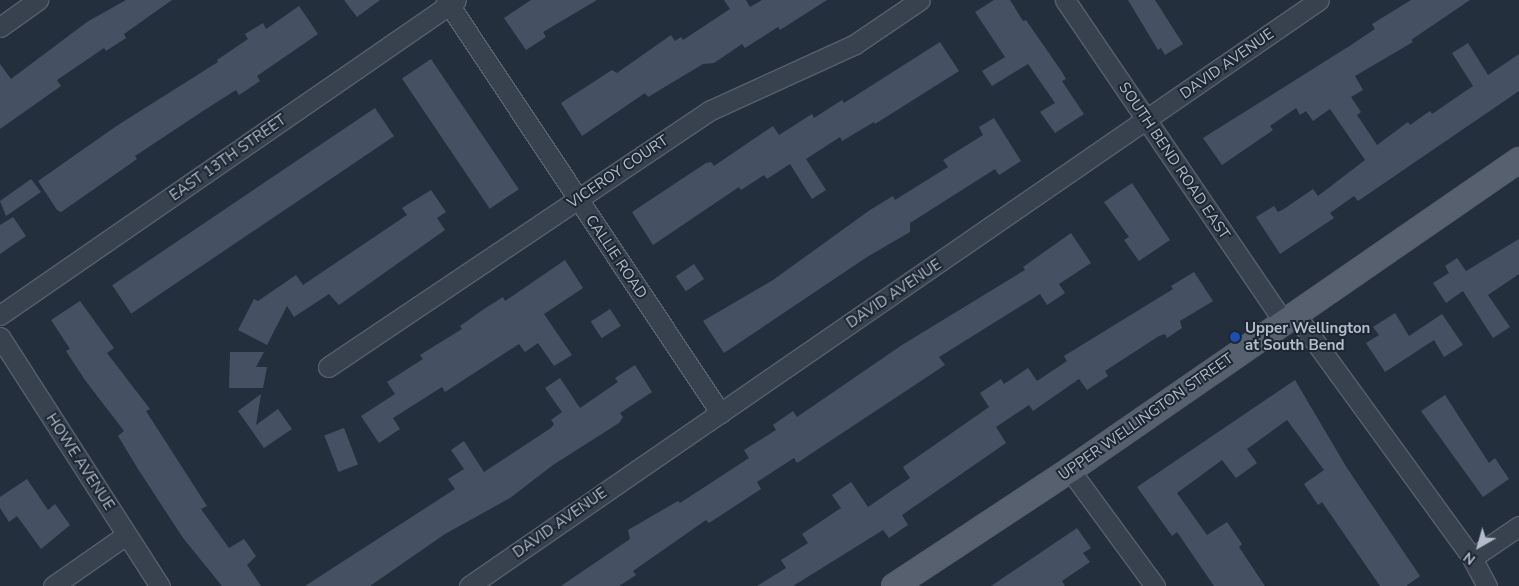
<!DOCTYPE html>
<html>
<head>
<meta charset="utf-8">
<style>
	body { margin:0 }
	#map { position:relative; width:1519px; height:586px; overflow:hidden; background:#242f3e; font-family:"Nunito Sans",sans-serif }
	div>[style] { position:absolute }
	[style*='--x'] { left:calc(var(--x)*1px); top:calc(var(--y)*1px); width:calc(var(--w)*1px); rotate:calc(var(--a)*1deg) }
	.building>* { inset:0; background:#455162; transform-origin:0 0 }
	.roads { filter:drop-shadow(1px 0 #565f6c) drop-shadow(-1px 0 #565f6c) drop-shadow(0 1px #565f6c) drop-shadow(0 -1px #565f6c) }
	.minor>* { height:19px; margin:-9.5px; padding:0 9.5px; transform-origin:9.5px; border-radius:9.5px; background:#38414e }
	.major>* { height:24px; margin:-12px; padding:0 12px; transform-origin:12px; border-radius:12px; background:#56606e }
	.dots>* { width:14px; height:14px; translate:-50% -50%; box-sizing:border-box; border:2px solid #1d2633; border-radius:50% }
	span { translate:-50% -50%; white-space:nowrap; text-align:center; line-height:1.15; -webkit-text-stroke:4px #1d2633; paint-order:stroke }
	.street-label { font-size:15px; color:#b4bcc9 }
	.poi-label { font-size:15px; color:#b4bcc9; font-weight:700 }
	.left { translate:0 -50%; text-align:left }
	.north { position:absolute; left:1454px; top:521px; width:50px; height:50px; -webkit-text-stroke:4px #1d2633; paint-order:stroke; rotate:218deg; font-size:14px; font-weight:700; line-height:20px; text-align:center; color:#b4bcc9 }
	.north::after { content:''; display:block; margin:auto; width:18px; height:22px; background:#b4bcc9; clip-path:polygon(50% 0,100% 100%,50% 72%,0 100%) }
</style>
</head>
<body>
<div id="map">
	<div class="building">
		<div style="clip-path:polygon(126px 0,172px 0,124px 34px,126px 38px,106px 51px,104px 48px,57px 80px,61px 86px,0 129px,0 64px,11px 79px,87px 22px)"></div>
		<div style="clip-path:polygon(344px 0,380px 0,357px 17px)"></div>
		<div style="clip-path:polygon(531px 0,597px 0,543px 32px,546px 37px,526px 50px,504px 18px)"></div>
		<div style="clip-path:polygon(724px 0,746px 0,750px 7px,762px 0,827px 0,780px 30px,778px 27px,745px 48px,742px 44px,714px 63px,703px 64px,648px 97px,645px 93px,582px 136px,561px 103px,612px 70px,617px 73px,671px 35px,675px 41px,681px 37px,683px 40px,730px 9px)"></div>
		<div style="clip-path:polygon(994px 0,1010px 0,1023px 21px,1026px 20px,1062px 72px,1066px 79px,1062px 81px,1084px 114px,1055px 133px,1040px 112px,1055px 103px,1028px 64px,992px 86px,982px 71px,1005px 57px,975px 12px)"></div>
		<div style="clip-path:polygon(1128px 0,1155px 0,1183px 44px,1165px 55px,1161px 48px,1158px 50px)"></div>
		<div style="clip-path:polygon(1411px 0,1470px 0,1411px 40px,1413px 42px,1355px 76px,1363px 90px,1351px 97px,1361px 112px,1357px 115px,1377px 145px,1408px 122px,1410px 125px,1430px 111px,1432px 114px,1473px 86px,1452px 53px,1468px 43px,1488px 75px,1519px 54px,1519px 91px,1358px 201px,1354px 196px,1330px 213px,1334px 218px,1280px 254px,1256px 217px,1274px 206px,1278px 212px,1284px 209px,1313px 189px,1318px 196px,1365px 160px,1330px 109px,1313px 121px,1306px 111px,1300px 115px,1296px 108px,1270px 126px,1273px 130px,1222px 165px,1203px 138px,1351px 45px,1375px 29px,1372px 24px)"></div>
		<div style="clip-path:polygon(299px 6px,318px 34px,257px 76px,260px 81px,239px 95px,236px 90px,206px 109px,135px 156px,137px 159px,100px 185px,61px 212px,57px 210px,38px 181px,118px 125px,218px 62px,217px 60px,248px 39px,245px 34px,263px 23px,266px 29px)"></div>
		<div style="clip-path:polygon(940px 42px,959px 71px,875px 124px,874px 122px,842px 141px,840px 137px,806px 159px,826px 190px,812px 199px,790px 164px,767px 179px,764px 175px,741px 190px,739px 187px,653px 245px,632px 212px,706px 163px,711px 162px,714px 166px,773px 126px,779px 135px,812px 114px,814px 118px,842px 100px,844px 103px)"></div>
		<div style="left:431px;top:59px;width:157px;height:35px;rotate:56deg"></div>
		<div style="left:375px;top:108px;width:34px;height:317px;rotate:56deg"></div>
		<div style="clip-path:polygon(994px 118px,1021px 161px,999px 175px,995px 169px,910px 223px,910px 232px,867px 257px,724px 353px,703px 321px,773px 280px,870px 210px,893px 196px,895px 200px,948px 167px,943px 160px,983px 135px,979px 127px)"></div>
		<div style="clip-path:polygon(31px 179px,41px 192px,6px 216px,0 201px)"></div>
		<div style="clip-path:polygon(1132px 183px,1170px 240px,1139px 261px,1124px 240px,1129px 237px,1104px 202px)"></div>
		<div style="clip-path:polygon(431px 190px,446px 212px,437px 218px,445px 230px,339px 305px,329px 294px,294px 317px,287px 306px,267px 345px,238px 330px,254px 299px,258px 301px,296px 275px,303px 285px,407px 215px,402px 208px)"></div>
		<div style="clip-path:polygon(13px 217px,26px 236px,0 254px,0 225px)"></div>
		<div style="clip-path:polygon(1071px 233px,1091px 263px,1059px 284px,1065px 293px,1047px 305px,1040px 294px,939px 357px,945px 365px,797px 463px,794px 458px,757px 482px,761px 489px,709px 523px,706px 520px,633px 571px,636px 575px,619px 586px,561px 586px,630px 539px,628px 530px,678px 501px,680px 503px,749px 458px,744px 450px,776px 430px,773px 425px,793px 411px,797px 417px,902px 345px,1025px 270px,1023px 267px)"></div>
		<div style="clip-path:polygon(1519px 239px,1519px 274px,1488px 295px,1510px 327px,1493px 338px,1463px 291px,1446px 303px,1433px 283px,1449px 273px,1445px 266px,1457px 258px,1466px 271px)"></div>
		<div style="clip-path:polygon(565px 260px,583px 288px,544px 314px,572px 355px,554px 366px,538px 343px,525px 352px,519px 344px,445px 392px,442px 387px,393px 418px,400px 429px,379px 443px,361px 416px,395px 394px,387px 382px,423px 359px,420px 355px,462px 329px,460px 326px,484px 309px,503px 297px,505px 301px)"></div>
		<div style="left:694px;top:264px;width:18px;height:22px;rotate:56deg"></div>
		<div style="clip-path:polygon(1194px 272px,1213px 301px,1180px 321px,1182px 328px,1167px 338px,1165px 334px,1159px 336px,1105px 371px,1108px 376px,1087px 390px,1079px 379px,1033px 411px,1029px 405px,996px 427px,1006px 443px,902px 515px,908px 525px,889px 538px,883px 530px,793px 586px,757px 586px,786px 568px,781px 560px,808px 543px,802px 534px,841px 508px,832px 495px,851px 482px,868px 507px,910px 478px,903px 467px,989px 407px,980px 393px,1001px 379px,1004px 384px,1028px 368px,1037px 381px,1067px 361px,1064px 356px,1173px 289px,1171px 286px)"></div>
		<div style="clip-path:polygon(80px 301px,114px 348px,107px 353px,150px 409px,146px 411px,207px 506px,201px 509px,229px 548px,244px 539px,256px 556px,247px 565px,261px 586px,222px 586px,183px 538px,138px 469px,118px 436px,124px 431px,85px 380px,66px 351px,70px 349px,51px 320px)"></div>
		<div style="left:610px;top:309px;width:20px;height:23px;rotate:57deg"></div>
		<div style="clip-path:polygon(1395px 313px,1409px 336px,1442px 314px,1463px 345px,1444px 357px,1434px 340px,1385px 372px,1366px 343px,1379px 335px,1373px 327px)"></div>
		<div style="clip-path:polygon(230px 352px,264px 352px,256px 367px,267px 367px,263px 388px,229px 388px)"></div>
		<div style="clip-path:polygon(635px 365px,652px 392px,620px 413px,623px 417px,619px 423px,553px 465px,510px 498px,445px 534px,370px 586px,305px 586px,455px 489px,448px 479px,464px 469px,451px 450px,464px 441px,484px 472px,551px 428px,554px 424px,551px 420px,562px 412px,545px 388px,560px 378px,580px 408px,618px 382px,615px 378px)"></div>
		<div style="clip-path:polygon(1295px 380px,1347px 468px,1420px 576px,1406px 586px,1380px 586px,1322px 502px,1318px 505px,1304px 484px,1324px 470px,1287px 420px,1247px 449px,1257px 463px,1236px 478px,1222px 460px,1177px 493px,1207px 535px,1227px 522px,1242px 544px,1239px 547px,1265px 586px,1214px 586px,1177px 532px,1172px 536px,1137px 487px)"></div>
		<div style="clip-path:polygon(261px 394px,256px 425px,278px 409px,292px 429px,264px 448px,238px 411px)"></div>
		<div style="clip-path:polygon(1445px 395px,1489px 463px,1495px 458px,1509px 479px,1483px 497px,1421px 411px)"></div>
		<div style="left:344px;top:428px;width:39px;height:21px;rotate:69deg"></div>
		<div style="clip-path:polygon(27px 479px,48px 510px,55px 504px,70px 525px,41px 549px,17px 516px,9px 522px,0 508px,0 497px)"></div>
		<div style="clip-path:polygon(1077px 528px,1091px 548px,1083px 553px,1090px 562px,1062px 581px,1065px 586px,991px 586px)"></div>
	</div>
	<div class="roads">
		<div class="minor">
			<div style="--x:446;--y:0;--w:496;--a:56.4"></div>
			<div style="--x:1065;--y:0;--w:388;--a:55.8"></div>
			<div style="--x:0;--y:27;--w:47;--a:-35.4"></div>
			<div style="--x:1295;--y:314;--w:301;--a:54"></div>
			<div style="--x:1472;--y:558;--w:32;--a:62"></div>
			<div style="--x:0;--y:315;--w:554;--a:-34.64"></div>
			<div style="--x:0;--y:337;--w:296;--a:57.3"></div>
			<div style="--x:328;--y:367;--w:461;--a:-33.9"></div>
			<div style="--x:711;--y:110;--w:158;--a:-24.6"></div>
			<div style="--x:855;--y:44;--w:78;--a:-34.1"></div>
			<div style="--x:1070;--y:470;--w:144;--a:53.8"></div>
			<div style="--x:1472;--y:558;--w:57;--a:-34.2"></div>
			<div style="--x:53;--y:586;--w:89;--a:-34.9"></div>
			<div style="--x:469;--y:586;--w:1032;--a:-34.58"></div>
		</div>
		<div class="major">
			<div style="--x:894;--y:586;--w:211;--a:-33.4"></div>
			<div style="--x:1070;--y:470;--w:546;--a:-34.62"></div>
		</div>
	</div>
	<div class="dots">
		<div style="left:1235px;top:337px;background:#1a4fb4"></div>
	</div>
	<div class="street-label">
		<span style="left:1227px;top:64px;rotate:-35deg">DAVID AVENUE</span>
		<span style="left:228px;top:158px;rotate:-35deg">EAST 13TH STREET</span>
		<span style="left:1174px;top:161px;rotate:56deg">SOUTH BEND ROAD EAST</span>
		<span style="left:618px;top:172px;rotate:-34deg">VICEROY COURT</span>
		<span style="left:616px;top:257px;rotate:56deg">CALLIE ROAD</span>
		<span style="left:894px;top:294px;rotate:-34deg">DAVID AVENUE</span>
		<span style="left:1146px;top:417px;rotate:-35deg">UPPER WELLINGTON STREET</span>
		<span style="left:80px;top:462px;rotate:57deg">HOWE AVENUE</span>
		<span style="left:560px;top:523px;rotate:-35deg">DAVID AVENUE</span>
	</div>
	<div class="poi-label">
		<span class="left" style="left:1245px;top:337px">Upper Wellington<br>at South Bend</span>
	</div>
	<div class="north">N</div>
</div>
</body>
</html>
